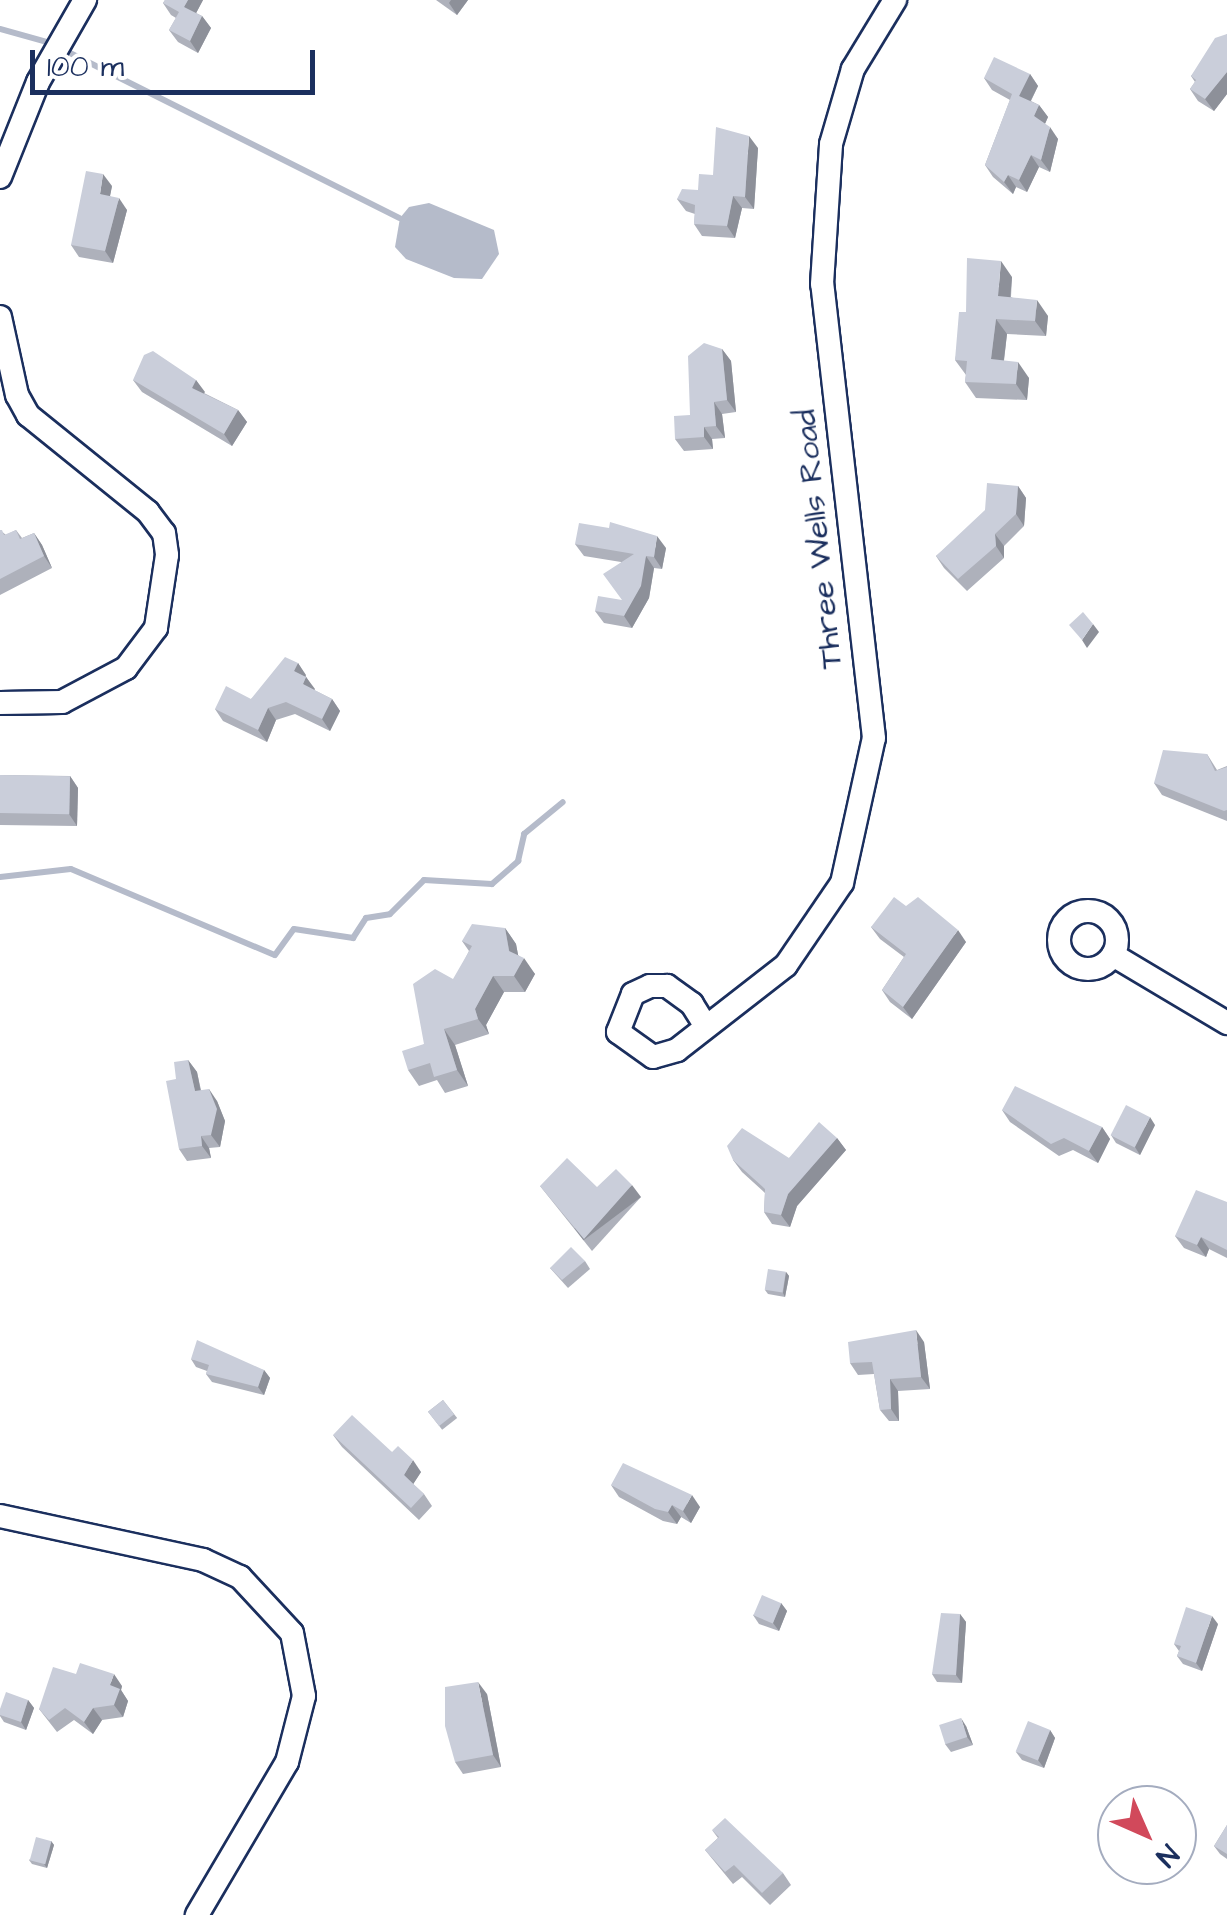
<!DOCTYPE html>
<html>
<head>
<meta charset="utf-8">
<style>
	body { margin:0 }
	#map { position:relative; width:1227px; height:1915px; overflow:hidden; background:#fff; font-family:"Architects Daughter",sans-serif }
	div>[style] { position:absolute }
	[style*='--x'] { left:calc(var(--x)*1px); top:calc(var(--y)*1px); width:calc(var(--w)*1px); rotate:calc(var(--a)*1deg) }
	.water>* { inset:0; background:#b5bbca }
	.stream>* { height:6px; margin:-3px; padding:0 3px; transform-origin:3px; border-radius:3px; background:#b5bbca }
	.roads { filter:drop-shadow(2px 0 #1b2f5e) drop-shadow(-2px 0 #1b2f5e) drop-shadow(0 2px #1b2f5e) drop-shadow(0 -2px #1b2f5e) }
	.street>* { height:22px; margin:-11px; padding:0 11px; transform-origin:11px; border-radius:11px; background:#fff }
	.street>.ring { margin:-11px; padding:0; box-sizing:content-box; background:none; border:22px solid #fff; border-radius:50% }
	.wall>* { inset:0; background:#aeb1bb; transform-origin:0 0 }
	.shaded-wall>* { inset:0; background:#8d9099; transform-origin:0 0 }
	.building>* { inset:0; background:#caceda; transform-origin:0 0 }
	span { translate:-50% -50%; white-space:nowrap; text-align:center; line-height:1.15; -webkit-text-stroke:10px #fff; paint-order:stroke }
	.street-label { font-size:32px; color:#1b2f5e }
	.north { position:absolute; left:1097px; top:1785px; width:100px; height:100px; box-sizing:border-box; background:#fff; border:2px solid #a4acbf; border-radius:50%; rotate:135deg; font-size:28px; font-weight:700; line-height:40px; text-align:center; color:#1b2f5e }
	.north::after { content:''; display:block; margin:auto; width:35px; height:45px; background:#d1495b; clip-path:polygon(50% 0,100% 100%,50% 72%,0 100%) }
	.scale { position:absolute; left:30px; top:50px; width:285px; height:45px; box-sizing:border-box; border:5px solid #1b2f5e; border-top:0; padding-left:12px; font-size:30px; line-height:35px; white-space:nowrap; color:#1b2f5e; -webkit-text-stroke:8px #fff; paint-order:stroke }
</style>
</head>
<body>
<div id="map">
	<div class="water">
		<div style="clip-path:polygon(429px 203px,494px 230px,499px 254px,482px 279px,454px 278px,406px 259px,395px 247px,400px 218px,409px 207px)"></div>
	</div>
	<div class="stream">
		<div style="--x:0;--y:29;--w:52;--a:15.6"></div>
		<div style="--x:50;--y:43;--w:391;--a:26.6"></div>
		<div style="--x:0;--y:877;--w:71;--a:-6.4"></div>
		<div style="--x:71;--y:869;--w:221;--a:22.9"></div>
		<div style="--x:275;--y:955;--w:32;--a:-54"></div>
		<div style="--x:294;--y:929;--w:60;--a:8.7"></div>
		<div style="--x:353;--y:938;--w:24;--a:-57"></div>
		<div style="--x:366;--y:918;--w:24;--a:-9"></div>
		<div style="--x:390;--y:914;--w:48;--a:-45"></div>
		<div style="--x:424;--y:880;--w:68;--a:3.4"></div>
		<div style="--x:492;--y:884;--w:35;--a:-41"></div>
		<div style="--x:518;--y:861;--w:28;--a:-77"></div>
		<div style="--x:524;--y:834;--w:50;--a:-39.4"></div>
	</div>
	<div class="roads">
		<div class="street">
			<div style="--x:0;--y:177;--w:102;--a:-68.2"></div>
			<div style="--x:38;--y:82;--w:95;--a:-60.2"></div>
			<div style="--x:0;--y:317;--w:80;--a:77.7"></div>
			<div style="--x:17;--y:395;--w:23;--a:61"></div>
			<div style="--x:28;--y:415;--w:154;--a:38.9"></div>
			<div style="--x:148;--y:512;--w:26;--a:53"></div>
			<div style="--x:164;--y:533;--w:22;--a:82"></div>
			<div style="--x:167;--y:555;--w:74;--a:98.6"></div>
			<div style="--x:156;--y:628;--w:50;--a:126.9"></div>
			<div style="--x:126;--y:668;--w:72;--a:152"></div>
			<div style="--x:62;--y:702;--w:62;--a:179.1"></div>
			<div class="ring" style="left:1059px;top:911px;width:36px;height:36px"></div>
			<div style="--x:1113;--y:955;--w:133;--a:30.8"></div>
			<div style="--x:705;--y:1025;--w:25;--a:-122"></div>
			<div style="--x:692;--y:1004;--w:31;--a:-144"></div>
			<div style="--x:667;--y:986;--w:17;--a:180"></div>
			<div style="--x:650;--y:986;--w:19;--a:155"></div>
			<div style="--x:633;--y:994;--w:41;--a:111.5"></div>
			<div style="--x:618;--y:1032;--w:43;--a:35.5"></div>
			<div style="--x:653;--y:1057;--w:25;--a:-16"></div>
			<div style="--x:677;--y:1050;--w:138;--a:-37.9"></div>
			<div style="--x:786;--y:965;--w:99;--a:-55.7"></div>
			<div style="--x:842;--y:883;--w:148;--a:-77.6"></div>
			<div style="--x:874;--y:738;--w:457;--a:-96.5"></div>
			<div style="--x:822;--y:284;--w:140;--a:-86.3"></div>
			<div style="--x:831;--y:144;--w:78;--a:-73.7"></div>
			<div style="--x:853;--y:69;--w:81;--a:-58.7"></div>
			<div style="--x:0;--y:1516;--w:208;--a:12.2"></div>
			<div style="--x:203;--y:1560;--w:41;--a:24.7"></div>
			<div style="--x:240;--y:1577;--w:76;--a:47.1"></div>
			<div style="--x:292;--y:1633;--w:64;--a:79.2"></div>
			<div style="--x:304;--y:1696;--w:68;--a:104.4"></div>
			<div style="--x:287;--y:1762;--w:178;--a:120.5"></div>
		</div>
	</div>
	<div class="wall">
		<div style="clip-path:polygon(165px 0,203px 0,196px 13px,202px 16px,211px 28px,198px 53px,178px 42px,169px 30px,176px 18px,171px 15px,163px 3px)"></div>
		<div style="clip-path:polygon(436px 0,468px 0,457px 15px)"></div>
		<div style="clip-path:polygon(1227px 34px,1227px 94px,1214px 111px,1198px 101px,1190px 89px,1195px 82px,1191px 76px)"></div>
		<div style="clip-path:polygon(1030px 74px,1038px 86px,1031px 101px,1039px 105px,1048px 117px,1045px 124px,1058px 139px,1050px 172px,1039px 167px,1027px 192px,1016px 187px,1013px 194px,993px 177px,985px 165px,1010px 100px,992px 90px,984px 78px)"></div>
		<div style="clip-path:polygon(758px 148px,754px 209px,742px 208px,735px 238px,702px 236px,694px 224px,695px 214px,686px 211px,677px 199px,698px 190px,713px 175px)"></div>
		<div style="clip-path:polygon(112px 186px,110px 196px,127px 210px,113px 263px,79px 257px,71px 245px)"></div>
		<div style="clip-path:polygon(1012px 277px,1011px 297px,1048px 316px,1046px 336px,1007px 334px,1004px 361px,1029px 378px,1027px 400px,976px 398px,965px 382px,966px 375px,955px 360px,966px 312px)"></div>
		<div style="clip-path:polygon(722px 349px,731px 361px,736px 412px,722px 414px,725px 438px,712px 439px,713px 449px,684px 451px,675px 439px,690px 415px)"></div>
		<div style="clip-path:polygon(133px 380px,196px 380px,204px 393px,238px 410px,247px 422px,232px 446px,142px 392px)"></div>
		<div style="clip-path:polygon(1018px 486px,1026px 498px,1024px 526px,1004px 546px,1004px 558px,967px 591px,944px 568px,936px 556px)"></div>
		<div style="clip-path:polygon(0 530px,6px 535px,16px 530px,22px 538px,34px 533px,42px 545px,52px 568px,0 595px)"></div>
		<div style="clip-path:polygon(575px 544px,666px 548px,662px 569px,654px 568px,649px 598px,632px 628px,604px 623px,595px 611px,622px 600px,621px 562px,584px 556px)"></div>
		<div style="clip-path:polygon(298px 663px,314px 690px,332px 699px,340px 711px,330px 731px,295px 714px,276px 720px,267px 742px,223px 721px,215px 709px,251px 699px)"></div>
		<div style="clip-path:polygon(1207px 754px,1217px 770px,1227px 766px,1227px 821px,1162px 795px,1154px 783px)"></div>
		<div style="clip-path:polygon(0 775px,70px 776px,78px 788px,77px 826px,0 825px)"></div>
		<div style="clip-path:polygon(906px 906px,966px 942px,912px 1019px,890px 1002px,882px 990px,904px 957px,880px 939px,871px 927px)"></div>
		<div style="clip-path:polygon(505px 928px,516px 944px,518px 955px,535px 974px,525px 992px,504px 992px,486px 1025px,489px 1034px,455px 1045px,468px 1086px,445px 1093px,437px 1080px,419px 1086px,408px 1070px,424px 1044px,469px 951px,462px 941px)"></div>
		<div style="clip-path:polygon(188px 1060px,197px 1072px,201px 1090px,217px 1101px,225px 1121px,220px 1147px,209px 1148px,211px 1158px,187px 1161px,179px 1149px,176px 1079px)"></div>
		<div style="clip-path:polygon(1002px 1110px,1102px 1127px,1110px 1139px,1098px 1163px,1073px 1150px,1059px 1156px,1010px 1122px)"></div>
		<div style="clip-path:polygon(1155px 1125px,1140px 1155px,1116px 1143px,1111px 1135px)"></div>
		<div style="clip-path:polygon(837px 1138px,846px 1150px,797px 1206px,790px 1227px,772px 1224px,764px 1212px,765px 1193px,742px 1172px,733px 1160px,789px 1158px)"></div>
		<div style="clip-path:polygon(540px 1186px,597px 1187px,641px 1197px,592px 1251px)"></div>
		<div style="clip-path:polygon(1227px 1202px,1227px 1258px,1209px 1249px,1206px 1257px,1184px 1248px,1175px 1236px)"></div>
		<div style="clip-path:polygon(585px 1261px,590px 1269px,568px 1288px,550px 1268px)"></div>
		<div style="clip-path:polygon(786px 1272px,789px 1276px,785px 1297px,768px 1294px,765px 1290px)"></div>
		<div style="clip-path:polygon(924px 1342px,930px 1389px,898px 1391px,899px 1421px,889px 1421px,880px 1410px,874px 1374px,858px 1375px,850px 1363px)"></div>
		<div style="clip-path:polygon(191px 1359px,264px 1370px,270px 1378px,264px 1395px,212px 1382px,206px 1374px,207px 1371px,196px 1367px)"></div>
		<div style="left:443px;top:1400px;width:23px;height:19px;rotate:52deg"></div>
		<div style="clip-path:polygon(333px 1435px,392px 1452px,421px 1472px,413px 1484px,424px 1494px,432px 1506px,419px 1520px,342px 1447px)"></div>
		<div style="clip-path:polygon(611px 1485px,700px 1507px,691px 1523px,681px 1517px,677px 1524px,663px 1521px,619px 1497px)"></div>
		<div style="clip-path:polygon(781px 1603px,787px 1611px,779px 1631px,759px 1624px,753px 1615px)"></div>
		<div style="clip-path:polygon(960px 1614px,966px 1622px,962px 1683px,937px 1682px,932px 1674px)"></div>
		<div style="clip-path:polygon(1218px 1624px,1202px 1671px,1183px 1664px,1177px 1656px,1179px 1651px,1174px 1644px)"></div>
		<div style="clip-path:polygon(76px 1674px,122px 1686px,121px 1690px,128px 1701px,123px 1717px,102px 1720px,93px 1734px,74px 1720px,57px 1732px,39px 1709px)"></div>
		<div style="clip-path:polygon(487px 1694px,501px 1767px,463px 1774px,455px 1762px)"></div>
		<div style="clip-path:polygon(28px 1700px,34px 1708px,26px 1730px,4px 1722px,0 1716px,0 1709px)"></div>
		<div style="clip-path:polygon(966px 1726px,973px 1745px,951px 1752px,945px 1744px)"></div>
		<div style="clip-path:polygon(1050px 1730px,1055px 1738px,1044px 1768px,1022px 1760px,1016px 1752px)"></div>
		<div style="clip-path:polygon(1227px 1825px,1227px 1859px,1220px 1854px,1214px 1846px)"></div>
		<div style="clip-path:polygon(712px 1830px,783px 1873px,791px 1885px,770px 1905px,742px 1877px,733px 1884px,705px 1850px,718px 1838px)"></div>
		<div style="clip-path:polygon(51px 1841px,54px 1845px,47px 1868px,32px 1864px,29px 1860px)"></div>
	</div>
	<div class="shaded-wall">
		<div style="clip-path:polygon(188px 0,203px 0,193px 19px,184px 7px)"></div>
		<div style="clip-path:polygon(451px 0,468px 0,457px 15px,449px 3px)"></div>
		<div style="clip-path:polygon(202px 16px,211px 28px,198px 53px,190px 41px)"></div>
		<div style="clip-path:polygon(1227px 72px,1227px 94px,1214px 111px,1205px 99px)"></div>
		<div style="clip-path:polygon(1030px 74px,1038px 86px,1027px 108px,1019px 96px)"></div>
		<div style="clip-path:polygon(1039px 105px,1048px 117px,1043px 128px,1034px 116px)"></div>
		<div style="clip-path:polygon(1050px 127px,1058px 139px,1050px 172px,1041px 160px)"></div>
		<div style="clip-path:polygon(749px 136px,758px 148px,754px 209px,745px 197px)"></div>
		<div style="clip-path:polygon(1031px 155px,1039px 167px,1027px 192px,1019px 180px)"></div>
		<div style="clip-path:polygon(103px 174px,112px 186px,108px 206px,100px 194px)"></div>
		<div style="clip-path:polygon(1008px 175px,1016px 187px,1013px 194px,1004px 182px)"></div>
		<div style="clip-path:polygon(733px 196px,742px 208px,735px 238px,727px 226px)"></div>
		<div style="clip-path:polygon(119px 198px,127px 210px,113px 263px,105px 251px)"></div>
		<div style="clip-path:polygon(1001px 261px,1012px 277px,1009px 312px,998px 296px)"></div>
		<div style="clip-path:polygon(1037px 300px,1048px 316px,1046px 336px,1035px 321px)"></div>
		<div style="clip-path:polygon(996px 319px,1007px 334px,1002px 375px,991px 359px)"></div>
		<div style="clip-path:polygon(722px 349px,731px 361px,736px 412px,727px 400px)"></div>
		<div style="clip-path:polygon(1018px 362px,1029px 378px,1027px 400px,1016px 384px)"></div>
		<div style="clip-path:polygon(196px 380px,205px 392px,200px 399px,192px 388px)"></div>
		<div style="clip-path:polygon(714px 402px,722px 414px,725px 438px,716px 426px)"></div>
		<div style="clip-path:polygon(238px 410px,247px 422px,232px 446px,224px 434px)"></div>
		<div style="clip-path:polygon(704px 427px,712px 439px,713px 449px,704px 437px)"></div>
		<div style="clip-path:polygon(1018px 486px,1026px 498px,1024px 526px,1016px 514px)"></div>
		<div style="clip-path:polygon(34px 533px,42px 545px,52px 568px,44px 556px)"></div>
		<div style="clip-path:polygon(995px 534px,1004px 546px,1004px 558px,996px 546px)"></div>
		<div style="clip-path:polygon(657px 536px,666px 548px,662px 569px,654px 557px)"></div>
		<div style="clip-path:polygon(646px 556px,654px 568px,649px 598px,632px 628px,624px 616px)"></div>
		<div style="clip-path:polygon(1093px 624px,1099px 632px,1087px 648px,1082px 640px)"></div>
		<div style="clip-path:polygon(298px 663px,306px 675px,302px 683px,294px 671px)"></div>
		<div style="clip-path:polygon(306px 677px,315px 689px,311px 696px,303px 684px)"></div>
		<div style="clip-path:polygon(332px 699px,340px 711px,330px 731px,322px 719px)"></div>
		<div style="clip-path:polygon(268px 708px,276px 720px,267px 742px,258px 730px)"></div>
		<div style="clip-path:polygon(70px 776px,78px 788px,77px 826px,69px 814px)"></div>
		<div style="clip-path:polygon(505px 928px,516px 944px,520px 965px,524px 958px,535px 974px,525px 992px,514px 976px)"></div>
		<div style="clip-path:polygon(958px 930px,966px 942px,912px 1019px,903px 1007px)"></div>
		<div style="clip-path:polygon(493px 976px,504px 992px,486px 1025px,489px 1034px,478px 1019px,475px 1009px)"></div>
		<div style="clip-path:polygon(444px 1029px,455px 1045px,468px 1086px,457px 1070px)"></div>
		<div style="clip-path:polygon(188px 1060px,197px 1072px,203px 1103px,195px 1091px)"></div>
		<div style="clip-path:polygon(209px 1089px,217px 1101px,225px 1121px,220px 1147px,211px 1135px)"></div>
		<div style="clip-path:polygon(1150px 1117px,1155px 1125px,1140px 1155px,1135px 1147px)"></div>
		<div style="clip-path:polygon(1102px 1127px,1110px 1139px,1098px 1163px,1089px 1151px)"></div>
		<div style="clip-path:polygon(201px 1136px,209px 1148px,211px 1158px,202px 1146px)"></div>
		<div style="clip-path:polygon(837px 1138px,846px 1150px,797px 1206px,790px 1227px,781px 1215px,788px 1194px)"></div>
		<div style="left:632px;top:1185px;width:15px;height:72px;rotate:53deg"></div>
		<div style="clip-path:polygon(1201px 1237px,1209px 1249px,1206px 1257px,1197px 1245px)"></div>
		<div style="clip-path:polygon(786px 1272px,789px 1276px,785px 1297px,783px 1293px)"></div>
		<div style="clip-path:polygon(916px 1330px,924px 1342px,930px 1389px,921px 1377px)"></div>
		<div style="clip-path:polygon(264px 1370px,270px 1378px,264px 1395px,258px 1387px)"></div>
		<div style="clip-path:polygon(890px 1379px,898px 1391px,899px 1421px,891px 1409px)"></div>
		<div style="clip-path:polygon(413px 1460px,421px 1472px,412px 1486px,404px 1475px)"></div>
		<div style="clip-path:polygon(692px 1495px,700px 1507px,691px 1523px,683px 1511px)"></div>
		<div style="clip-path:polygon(672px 1505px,681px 1517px,677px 1524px,668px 1512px)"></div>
		<div style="clip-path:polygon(781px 1603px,787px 1611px,779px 1631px,773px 1623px)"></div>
		<div style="clip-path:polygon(960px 1614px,966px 1622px,962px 1683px,956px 1675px)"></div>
		<div style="clip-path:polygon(1212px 1616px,1218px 1624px,1202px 1671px,1196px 1663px)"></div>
		<div style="clip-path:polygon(114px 1674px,122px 1686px,121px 1690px,128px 1701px,123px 1717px,114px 1705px,110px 1685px)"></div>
		<div style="clip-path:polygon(478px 1682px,487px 1694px,501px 1767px,493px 1755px)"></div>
		<div style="clip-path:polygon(28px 1700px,34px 1708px,26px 1730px,21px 1722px)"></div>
		<div style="clip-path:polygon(93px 1708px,102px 1720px,93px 1734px,84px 1722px)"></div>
		<div style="clip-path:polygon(961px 1718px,966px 1726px,973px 1745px,967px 1737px)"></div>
		<div style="clip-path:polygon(1050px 1730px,1055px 1738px,1044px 1768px,1038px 1760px)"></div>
		<div style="clip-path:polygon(51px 1841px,54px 1845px,47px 1868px,44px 1864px)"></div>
	</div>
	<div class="building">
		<div style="clip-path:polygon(165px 0,188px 0,184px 7px,202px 16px,190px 41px,169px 30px,179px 12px,163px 3px)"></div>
		<div style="clip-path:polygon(1227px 34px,1227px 72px,1205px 99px,1190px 89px,1196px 80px,1191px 76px,1215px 38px)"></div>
		<div style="clip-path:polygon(994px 57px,1030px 74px,1019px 96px,1039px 105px,1034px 116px,1050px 127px,1041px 160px,1031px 155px,1019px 180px,1008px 175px,1004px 182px,985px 165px,1012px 94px,984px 78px)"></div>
		<div style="clip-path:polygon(716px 127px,749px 136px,745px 197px,733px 196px,727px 226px,694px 224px,695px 205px,677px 199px,682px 189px,698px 190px,699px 174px,713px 175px)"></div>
		<div style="clip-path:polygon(86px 171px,103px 174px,100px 194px,119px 198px,105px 251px,71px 245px)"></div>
		<div style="clip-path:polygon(967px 258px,1001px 261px,998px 296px,1037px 300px,1035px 321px,996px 319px,991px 359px,1018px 362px,1016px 384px,965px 382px,967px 361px,955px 360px,959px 312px,966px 312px)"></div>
		<div style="clip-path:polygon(704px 343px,722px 349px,727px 400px,714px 402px,716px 426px,704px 427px,704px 437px,675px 439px,674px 416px,690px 415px,688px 356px)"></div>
		<div style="clip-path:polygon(153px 351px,196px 380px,192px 388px,238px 410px,224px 434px,133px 380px,144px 355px)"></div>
		<div style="clip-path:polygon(987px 483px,1018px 486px,1016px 514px,995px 534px,996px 546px,958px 579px,936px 556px,985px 510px)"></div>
		<div style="clip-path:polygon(610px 522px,657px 536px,654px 557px,646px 556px,641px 586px,624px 616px,595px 611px,598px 596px,622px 600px,603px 574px,634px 554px,575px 544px,579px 523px,609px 528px)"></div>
		<div style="clip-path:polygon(0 530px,2px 530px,4px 535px,16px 530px,20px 539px,34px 533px,44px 556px,0 579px)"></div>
		<div style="clip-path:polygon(1083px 612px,1093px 624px,1082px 640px,1069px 625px)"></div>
		<div style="clip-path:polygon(285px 657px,298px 663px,294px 671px,306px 677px,303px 684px,332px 699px,322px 719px,286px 702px,268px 708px,258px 730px,215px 709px,226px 686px,251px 699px)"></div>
		<div style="clip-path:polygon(1163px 750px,1207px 754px,1215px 771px,1227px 767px,1227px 810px,1224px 811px,1154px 783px)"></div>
		<div style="left:0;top:775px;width:70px;height:38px;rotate:1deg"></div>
		<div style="clip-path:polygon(894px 897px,906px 906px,918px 897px,958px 930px,903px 1007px,882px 990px,906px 954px,871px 927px)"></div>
		<div style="clip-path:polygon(472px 924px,505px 928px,509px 951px,524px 958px,514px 976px,493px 976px,475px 1009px,478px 1019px,444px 1029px,457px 1070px,434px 1077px,430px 1063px,408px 1070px,402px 1051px,424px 1044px,413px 984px,435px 969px,453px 979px,472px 946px,462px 941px)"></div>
		<div style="clip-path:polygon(188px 1060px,195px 1091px,209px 1089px,217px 1109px,211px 1135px,201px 1136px,202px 1146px,179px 1149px,166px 1081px,176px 1079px,174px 1062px)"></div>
		<div style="clip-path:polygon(1015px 1086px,1102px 1127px,1089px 1151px,1064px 1138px,1051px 1144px,1002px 1110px)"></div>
		<div style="left:1126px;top:1105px;width:27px;height:34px;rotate:27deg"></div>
		<div style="clip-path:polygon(819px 1122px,837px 1138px,788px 1194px,781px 1215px,764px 1212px,765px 1189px,733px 1160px,727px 1146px,742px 1128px,789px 1158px)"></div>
		<div style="clip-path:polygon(567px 1158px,597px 1187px,616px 1169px,632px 1185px,584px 1239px,540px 1186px)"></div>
		<div style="clip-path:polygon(1196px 1190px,1227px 1202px,1227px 1250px,1201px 1237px,1197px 1245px,1175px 1236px)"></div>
		<div style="clip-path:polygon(571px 1247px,585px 1261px,562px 1280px,550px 1268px)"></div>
		<div style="left:768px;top:1269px;width:18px;height:21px;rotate:9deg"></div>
		<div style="clip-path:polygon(916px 1330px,921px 1377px,890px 1379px,891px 1409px,880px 1410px,872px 1362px,850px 1363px,848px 1342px)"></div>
		<div style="clip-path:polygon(197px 1340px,264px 1370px,258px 1387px,206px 1374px,209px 1365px,191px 1359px)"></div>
		<div style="left:443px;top:1400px;width:18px;height:19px;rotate:52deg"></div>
		<div style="clip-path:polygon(352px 1415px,392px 1452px,398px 1446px,413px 1460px,404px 1475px,424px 1494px,411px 1508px,333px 1435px)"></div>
		<div style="clip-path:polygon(623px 1463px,692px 1495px,683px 1511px,672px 1505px,668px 1512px,655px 1509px,611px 1485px)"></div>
		<div style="left:762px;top:1595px;width:21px;height:22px;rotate:23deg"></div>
		<div style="clip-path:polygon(1186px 1607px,1212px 1616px,1196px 1663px,1177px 1656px,1181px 1646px,1174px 1644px)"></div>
		<div style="clip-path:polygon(941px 1613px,960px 1614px,956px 1675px,932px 1674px)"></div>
		<div style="clip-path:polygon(80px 1663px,114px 1674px,110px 1685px,120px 1689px,114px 1705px,93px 1708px,84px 1722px,65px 1708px,49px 1720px,39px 1709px,53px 1667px,76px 1674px)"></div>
		<div style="clip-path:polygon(478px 1682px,493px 1755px,455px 1762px,445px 1726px,445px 1687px)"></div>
		<div style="clip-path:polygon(6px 1692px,28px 1700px,21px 1722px,0 1715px,0 1709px)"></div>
		<div style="left:961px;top:1718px;width:20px;height:23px;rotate:72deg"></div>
		<div style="left:1028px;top:1721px;width:24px;height:33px;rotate:22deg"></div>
		<div style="clip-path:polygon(725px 1818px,783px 1873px,762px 1893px,734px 1865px,725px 1872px,705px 1850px,719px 1837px,712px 1830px)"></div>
		<div style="clip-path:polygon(1227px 1825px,1227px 1854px,1214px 1846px)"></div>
		<div style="left:36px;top:1837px;width:16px;height:24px;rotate:15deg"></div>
	</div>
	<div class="street-label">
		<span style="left:819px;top:539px;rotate:-96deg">Three Wells Road</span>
	</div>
	<div class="north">N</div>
	<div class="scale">100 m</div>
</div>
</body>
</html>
